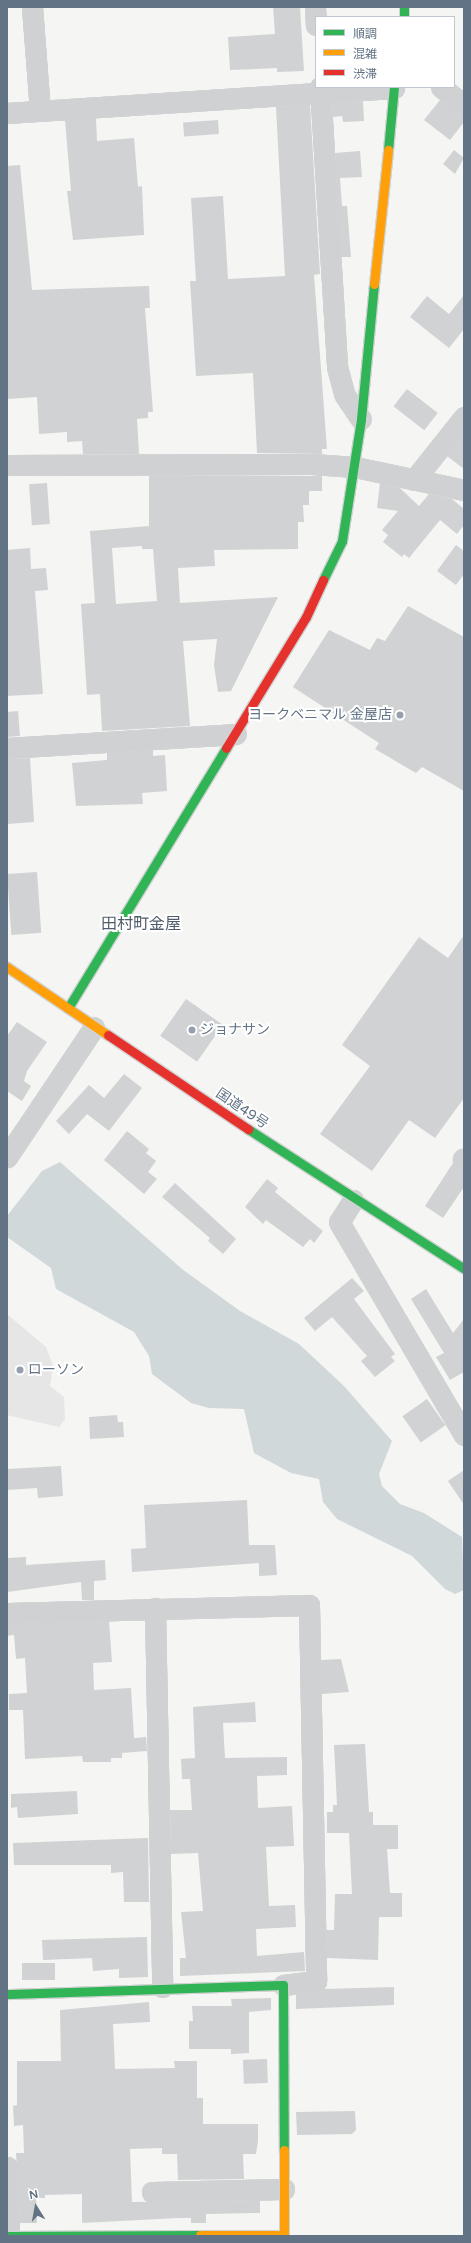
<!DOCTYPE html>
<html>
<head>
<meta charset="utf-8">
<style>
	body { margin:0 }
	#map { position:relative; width:471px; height:2243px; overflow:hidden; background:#f5f5f3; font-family:"Varela Round","Noto Sans JP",sans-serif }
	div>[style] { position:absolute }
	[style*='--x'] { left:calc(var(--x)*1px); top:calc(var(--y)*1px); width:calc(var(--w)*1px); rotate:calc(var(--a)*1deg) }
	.built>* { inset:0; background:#e5e6e5 }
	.water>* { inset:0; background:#d1d8da }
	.building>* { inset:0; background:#d1d2d3; transform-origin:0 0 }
	.roads { filter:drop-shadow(1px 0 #d0d2d3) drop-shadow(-1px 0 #d0d2d3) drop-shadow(0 1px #d0d2d3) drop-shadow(0 -1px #d0d2d3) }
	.street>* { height:19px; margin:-9.5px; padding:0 9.5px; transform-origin:9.5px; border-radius:9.5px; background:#d0d1d2 }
	.fast>* { height:9px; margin:-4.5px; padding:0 4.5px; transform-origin:4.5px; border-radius:4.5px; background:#30b455 }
	.slow>* { height:9px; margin:-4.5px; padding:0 4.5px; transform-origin:4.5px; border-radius:4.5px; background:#ff9f0a }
	.jam>* { height:9px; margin:-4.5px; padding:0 4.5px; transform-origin:4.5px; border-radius:4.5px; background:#e5322d }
	.dots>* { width:11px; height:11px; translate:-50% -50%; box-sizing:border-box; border:2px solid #fff; border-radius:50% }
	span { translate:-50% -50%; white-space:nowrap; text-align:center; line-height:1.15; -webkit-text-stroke:4px #fff; paint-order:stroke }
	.poi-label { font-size:14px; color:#627385 }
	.right { translate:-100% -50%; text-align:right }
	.left { translate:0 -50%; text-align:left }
	.street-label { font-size:14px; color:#627385 }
	.quarter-label { font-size:16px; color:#515d6a }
	.frame { position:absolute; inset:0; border:8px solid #627385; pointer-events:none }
	.legend { position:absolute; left:315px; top:16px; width:140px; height:72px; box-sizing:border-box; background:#fff; border:1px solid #c0c7ce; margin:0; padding:5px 7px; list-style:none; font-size:12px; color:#627385 }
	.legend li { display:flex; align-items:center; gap:8px; height:20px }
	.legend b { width:20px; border:1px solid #c0c7ce }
	.north { position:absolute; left:16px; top:2187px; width:40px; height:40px; -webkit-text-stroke:3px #fff; paint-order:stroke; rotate:349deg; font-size:11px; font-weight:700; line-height:16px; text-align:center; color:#627385 }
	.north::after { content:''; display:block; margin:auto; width:14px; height:18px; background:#627385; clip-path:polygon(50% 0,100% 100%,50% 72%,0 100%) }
</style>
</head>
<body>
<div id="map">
	<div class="built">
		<div style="clip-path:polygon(7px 1314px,46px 1347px,53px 1366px,50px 1386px,64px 1397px,65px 1419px,59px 1427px,7px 1415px)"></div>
	</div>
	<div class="water">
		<div style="clip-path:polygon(60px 1162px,182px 1269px,240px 1311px,299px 1344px,344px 1386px,392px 1441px,379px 1474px,382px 1486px,400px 1504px,424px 1513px,462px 1537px,464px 1590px,455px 1594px,445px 1589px,412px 1556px,337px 1519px,323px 1502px,319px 1479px,291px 1473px,254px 1453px,244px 1409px,209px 1408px,191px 1403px,152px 1374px,149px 1356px,134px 1332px,56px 1289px,51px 1268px,7px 1237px,7px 1216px,42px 1171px)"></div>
	</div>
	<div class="building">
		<div style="clip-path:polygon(273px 7px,300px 7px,304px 71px,277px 72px,277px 68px,230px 70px,228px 37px,275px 34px)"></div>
		<div style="clip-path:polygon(440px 100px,464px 116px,464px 122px,450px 140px,424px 120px)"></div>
		<div style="clip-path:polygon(363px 101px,364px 121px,343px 122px,342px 116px,333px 117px,332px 103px)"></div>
		<div style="clip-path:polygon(310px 104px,320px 274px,314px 275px,327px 449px,322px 449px,322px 454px,257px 453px,253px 373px,196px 376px,190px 281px,196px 281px,191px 198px,223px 196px,228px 279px,285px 276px,276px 107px)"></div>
		<div style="clip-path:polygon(96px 118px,97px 141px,134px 138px,138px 187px,142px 186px,144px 235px,73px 240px,67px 191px,71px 191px,65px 120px)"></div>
		<div style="left:218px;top:120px;width:14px;height:35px;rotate:86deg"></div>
		<div style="clip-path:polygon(454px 150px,464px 158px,455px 174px,443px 164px)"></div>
		<div style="clip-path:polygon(360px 151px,362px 177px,340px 178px,342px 206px,347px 206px,351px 257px,341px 257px,335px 153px)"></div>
		<div style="clip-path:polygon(20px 165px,32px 290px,149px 286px,150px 308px,145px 308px,153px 412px,148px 412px,148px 418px,137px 419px,139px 454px,83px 454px,82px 441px,67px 442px,67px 432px,39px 434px,37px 397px,7px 399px,7px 166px)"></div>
		<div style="clip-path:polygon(464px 295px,464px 329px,449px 348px,410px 317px,427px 296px,449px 314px)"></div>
		<div style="left:407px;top:389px;width:39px;height:22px;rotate:38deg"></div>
		<div style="clip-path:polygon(464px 435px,464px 469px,447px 456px)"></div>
		<div style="clip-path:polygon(evenodd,149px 476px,322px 476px,322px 491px,309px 491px,309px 505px,303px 505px,304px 522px,298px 522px,298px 549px,214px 550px,215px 566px,178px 568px,180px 603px,278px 597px,231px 691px,218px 692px,214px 665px,217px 639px,183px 641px,190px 726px,102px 731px,100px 694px,87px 695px,81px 604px,95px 603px,90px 531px,149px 526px,149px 476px,142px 546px,142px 549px,153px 549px,157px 601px,116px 604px,112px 548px,142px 546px)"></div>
		<div style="left:47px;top:483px;width:41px;height:18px;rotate:86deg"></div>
		<div style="clip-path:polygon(380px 483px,400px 488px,419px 506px,429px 494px,452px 499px,464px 509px,464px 525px,457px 534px,440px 520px,409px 558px,404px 554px,402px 557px,383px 542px,388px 535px,382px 530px,398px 511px,377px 508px)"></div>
		<div style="clip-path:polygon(456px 545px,464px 551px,464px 574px,456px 585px,437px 571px)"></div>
		<div style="clip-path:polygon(30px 548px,31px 569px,46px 568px,48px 590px,35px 591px,43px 694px,7px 696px,7px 550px)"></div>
		<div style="clip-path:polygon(408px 606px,464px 637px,464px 791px,422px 767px,416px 773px,375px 749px,379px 743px,293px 687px,329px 630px,370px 650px,377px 638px,385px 641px)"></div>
		<div style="clip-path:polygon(18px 711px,20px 736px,7px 737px,7px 712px)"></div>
		<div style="clip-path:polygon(153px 750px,153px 756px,165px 755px,167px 791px,142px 793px,143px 804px,76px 806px,72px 763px,107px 760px,107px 753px)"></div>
		<div style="clip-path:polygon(30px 758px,34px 822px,7px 824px,7px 759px)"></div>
		<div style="left:37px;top:872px;width:61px;height:30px;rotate:86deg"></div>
		<div style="clip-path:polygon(464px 935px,464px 1098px,435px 1138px,409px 1120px,372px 1171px,320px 1134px,370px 1066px,342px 1045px,419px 937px,448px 958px)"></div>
		<div style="left:186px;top:999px;width:45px;height:45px;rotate:35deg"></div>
		<div style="clip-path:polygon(17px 1022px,47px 1042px,27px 1071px,24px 1081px,31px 1086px,22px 1101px,7px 1091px,7px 1036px)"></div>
		<div style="clip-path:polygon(124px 1074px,142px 1088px,109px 1131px,87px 1114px,69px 1134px,56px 1121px,89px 1085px,104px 1098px)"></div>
		<div style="clip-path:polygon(127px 1131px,149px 1149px,146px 1153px,156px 1161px,148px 1172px,157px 1179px,144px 1194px,104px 1160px)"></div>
		<div style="clip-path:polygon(453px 1163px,464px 1171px,464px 1187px,443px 1218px,425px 1206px)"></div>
		<div style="clip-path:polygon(267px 1179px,278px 1188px,275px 1192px,323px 1231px,314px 1243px,310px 1239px,303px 1247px,266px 1220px,263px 1224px,245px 1207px)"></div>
		<div style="clip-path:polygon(175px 1183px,236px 1239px,223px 1254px,208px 1241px,210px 1238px,162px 1197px)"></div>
		<div style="clip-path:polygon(352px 1278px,364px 1291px,354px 1299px,395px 1354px,391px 1357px,395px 1361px,375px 1377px,361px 1361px,367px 1356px,332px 1317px,315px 1331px,304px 1318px)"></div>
		<div style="clip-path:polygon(426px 1289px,453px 1333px,464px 1319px,464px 1372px,450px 1380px,436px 1357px,444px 1353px,411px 1299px)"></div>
		<div style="left:427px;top:1399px;width:32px;height:30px;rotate:55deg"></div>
		<div style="clip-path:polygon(117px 1415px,118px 1422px,123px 1422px,124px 1437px,90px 1439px,89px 1417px)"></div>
		<div style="clip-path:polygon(61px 1466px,63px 1496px,38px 1498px,37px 1488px,7px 1490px,7px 1469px)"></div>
		<div style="clip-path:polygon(464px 1470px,464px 1505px,448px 1481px)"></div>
		<div style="clip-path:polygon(247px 1500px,249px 1545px,275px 1545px,277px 1575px,259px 1576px,259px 1563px,132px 1572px,131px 1549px,146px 1548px,144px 1505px)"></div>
		<div style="clip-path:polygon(26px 1557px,26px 1565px,105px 1560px,106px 1580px,94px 1581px,94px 1600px,82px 1600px,81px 1582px,7px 1592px,7px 1558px)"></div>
		<div style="clip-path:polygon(109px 1621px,112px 1662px,93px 1663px,94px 1690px,131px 1688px,134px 1738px,146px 1737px,147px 1751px,122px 1753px,122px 1758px,111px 1758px,111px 1762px,83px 1762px,82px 1756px,25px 1759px,23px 1710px,9px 1710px,9px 1694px,27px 1693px,25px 1658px,16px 1659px,14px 1635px,7px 1636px,7px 1624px)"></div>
		<div style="clip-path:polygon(341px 1659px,349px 1692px,322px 1694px,321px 1660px)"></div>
		<div style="clip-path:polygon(255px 1702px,256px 1722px,223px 1723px,225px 1758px,287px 1757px,287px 1775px,257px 1776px,258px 1808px,292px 1806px,294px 1846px,266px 1847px,269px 1906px,295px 1905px,296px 1927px,256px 1929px,257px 1956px,304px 1952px,305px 1971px,180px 1976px,180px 1958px,186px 1958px,181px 1912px,203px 1911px,198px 1853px,171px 1854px,170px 1810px,192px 1810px,190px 1779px,182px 1779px,181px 1759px,195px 1758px,193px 1707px)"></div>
		<div style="clip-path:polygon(365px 1744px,369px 1812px,373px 1812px,373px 1825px,398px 1825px,398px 1849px,387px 1849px,390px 1893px,402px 1893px,402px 1917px,379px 1917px,378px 1960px,327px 1958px,326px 1930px,334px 1930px,335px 1894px,352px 1894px,349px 1833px,327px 1833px,327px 1812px,333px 1812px,333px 1805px,337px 1805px,334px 1745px)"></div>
		<div style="clip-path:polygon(77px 1791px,78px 1814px,18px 1818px,17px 1807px,11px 1808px,11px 1794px)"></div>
		<div style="clip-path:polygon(148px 1838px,149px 1902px,124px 1902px,123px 1872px,111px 1873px,111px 1865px,14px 1865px,13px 1843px)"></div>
		<div style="clip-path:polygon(147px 1937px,148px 1977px,119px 1978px,119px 1969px,93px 1971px,92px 1958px,43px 1960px,42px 1940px)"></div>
		<div style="left:55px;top:1963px;width:17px;height:33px;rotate:90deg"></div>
		<div style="clip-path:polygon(394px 1987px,394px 2005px,296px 2009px,296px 1995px,324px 1989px)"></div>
		<div style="clip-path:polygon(271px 1998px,271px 2010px,249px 2012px,249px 2053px,231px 2054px,231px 2049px,189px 2049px,189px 2021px,193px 2021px,192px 2006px,232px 2006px,231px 1999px)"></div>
		<div style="clip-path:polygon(149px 2002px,150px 2022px,113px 2024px,115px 2069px,175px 2068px,174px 2061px,197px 2061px,197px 2098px,203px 2098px,203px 2124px,258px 2124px,258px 2141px,256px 2154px,243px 2154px,244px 2179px,178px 2180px,177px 2154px,162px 2154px,162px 2148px,130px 2149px,132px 2202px,260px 2201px,260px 2213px,206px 2214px,206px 2223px,191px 2223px,191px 2218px,178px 2218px,82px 2223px,82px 2194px,45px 2195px,45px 2198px,36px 2198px,37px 2223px,20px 2223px,16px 2153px,24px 2153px,23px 2125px,14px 2126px,13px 2106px,17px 2105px,17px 2061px,61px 2061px,60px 2010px)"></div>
		<div style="left:267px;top:2059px;width:24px;height:24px;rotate:88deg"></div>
		<div style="clip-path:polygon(355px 2111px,356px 2130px,352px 2134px,297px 2135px,296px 2112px)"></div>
	</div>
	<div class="roads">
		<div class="street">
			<div style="--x:32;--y:7;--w:104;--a:85.6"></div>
			<div style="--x:315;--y:7;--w:18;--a:87"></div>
			<div style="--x:320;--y:87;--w:281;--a:86.5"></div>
			<div style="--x:337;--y:367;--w:28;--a:75"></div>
			<div style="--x:344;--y:394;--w:30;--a:56"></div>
			<div style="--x:441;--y:87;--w:29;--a:38"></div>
			<div style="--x:7;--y:113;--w:388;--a:-3.7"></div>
			<div style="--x:7;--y:465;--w:305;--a:-0.2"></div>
			<div style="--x:312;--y:464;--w:43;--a:4"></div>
			<div style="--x:355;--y:467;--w:111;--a:11.9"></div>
			<div style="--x:414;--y:480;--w:80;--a:-51.6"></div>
			<div style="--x:7;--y:748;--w:229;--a:-3.5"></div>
			<div style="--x:7;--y:1157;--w:156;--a:-56.2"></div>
			<div style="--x:463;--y:1159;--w:1;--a:45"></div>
			<div style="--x:353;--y:1200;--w:26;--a:122"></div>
			<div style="--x:339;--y:1222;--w:247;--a:59.6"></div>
			<div style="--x:155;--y:1608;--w:379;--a:88.9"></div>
			<div style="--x:7;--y:1613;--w:302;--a:-1.5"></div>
			<div style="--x:309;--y:1605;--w:376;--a:88.9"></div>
			<div style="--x:316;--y:1981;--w:33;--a:173"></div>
			<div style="--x:7;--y:2167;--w:69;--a:88.3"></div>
			<div style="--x:152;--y:2192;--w:132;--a:-1.3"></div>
		</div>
		<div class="fast">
			<div style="--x:404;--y:7;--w:10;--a:90"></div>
			<div style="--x:388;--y:150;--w:63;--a:-84.6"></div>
			<div style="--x:323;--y:580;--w:43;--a:-64"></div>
			<div style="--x:342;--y:541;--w:123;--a:-81.1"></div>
			<div style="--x:361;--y:419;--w:136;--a:-84.5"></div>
			<div style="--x:68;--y:1008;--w:304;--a:-58.7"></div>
			<div style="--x:248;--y:1129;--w:257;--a:32.9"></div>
			<div style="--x:7;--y:1994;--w:276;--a:-1.9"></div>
			<div style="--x:283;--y:1985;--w:165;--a:89.7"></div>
			<div style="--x:7;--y:2236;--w:193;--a:-0.3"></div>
		</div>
		<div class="slow">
			<div style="--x:374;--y:284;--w:135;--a:-84"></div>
			<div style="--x:7;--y:967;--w:122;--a:34"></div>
			<div style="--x:200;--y:2235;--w:84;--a:0"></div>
			<div style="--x:284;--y:2235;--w:85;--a:-90"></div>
		</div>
		<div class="jam">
			<div style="--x:226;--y:748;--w:153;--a:-58.6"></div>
			<div style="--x:306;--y:617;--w:41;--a:-65.3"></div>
			<div style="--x:108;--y:1035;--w:169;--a:33.9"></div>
		</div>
	</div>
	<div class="dots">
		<div style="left:400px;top:715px;background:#95a0ac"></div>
		<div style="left:192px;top:1030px;background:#95a0ac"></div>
		<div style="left:20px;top:1370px;background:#95a0ac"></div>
	</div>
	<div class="poi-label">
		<span class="right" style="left:392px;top:715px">ヨークベニマル 金屋店</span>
		<span class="left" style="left:200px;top:1030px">ジョナサン</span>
		<span class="left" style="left:28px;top:1370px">ローソン</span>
	</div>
	<div class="street-label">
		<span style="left:242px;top:1109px;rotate:34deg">国道49号</span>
	</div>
	<div class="quarter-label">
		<span style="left:141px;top:924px">田村町金屋</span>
	</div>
	<div class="frame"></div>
	<ul class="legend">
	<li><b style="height:5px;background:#30b455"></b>順調</li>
	<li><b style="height:5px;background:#ff9f0a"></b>混雑</li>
	<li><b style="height:5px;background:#e5322d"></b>渋滞</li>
	</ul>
	<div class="north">N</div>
</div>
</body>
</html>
